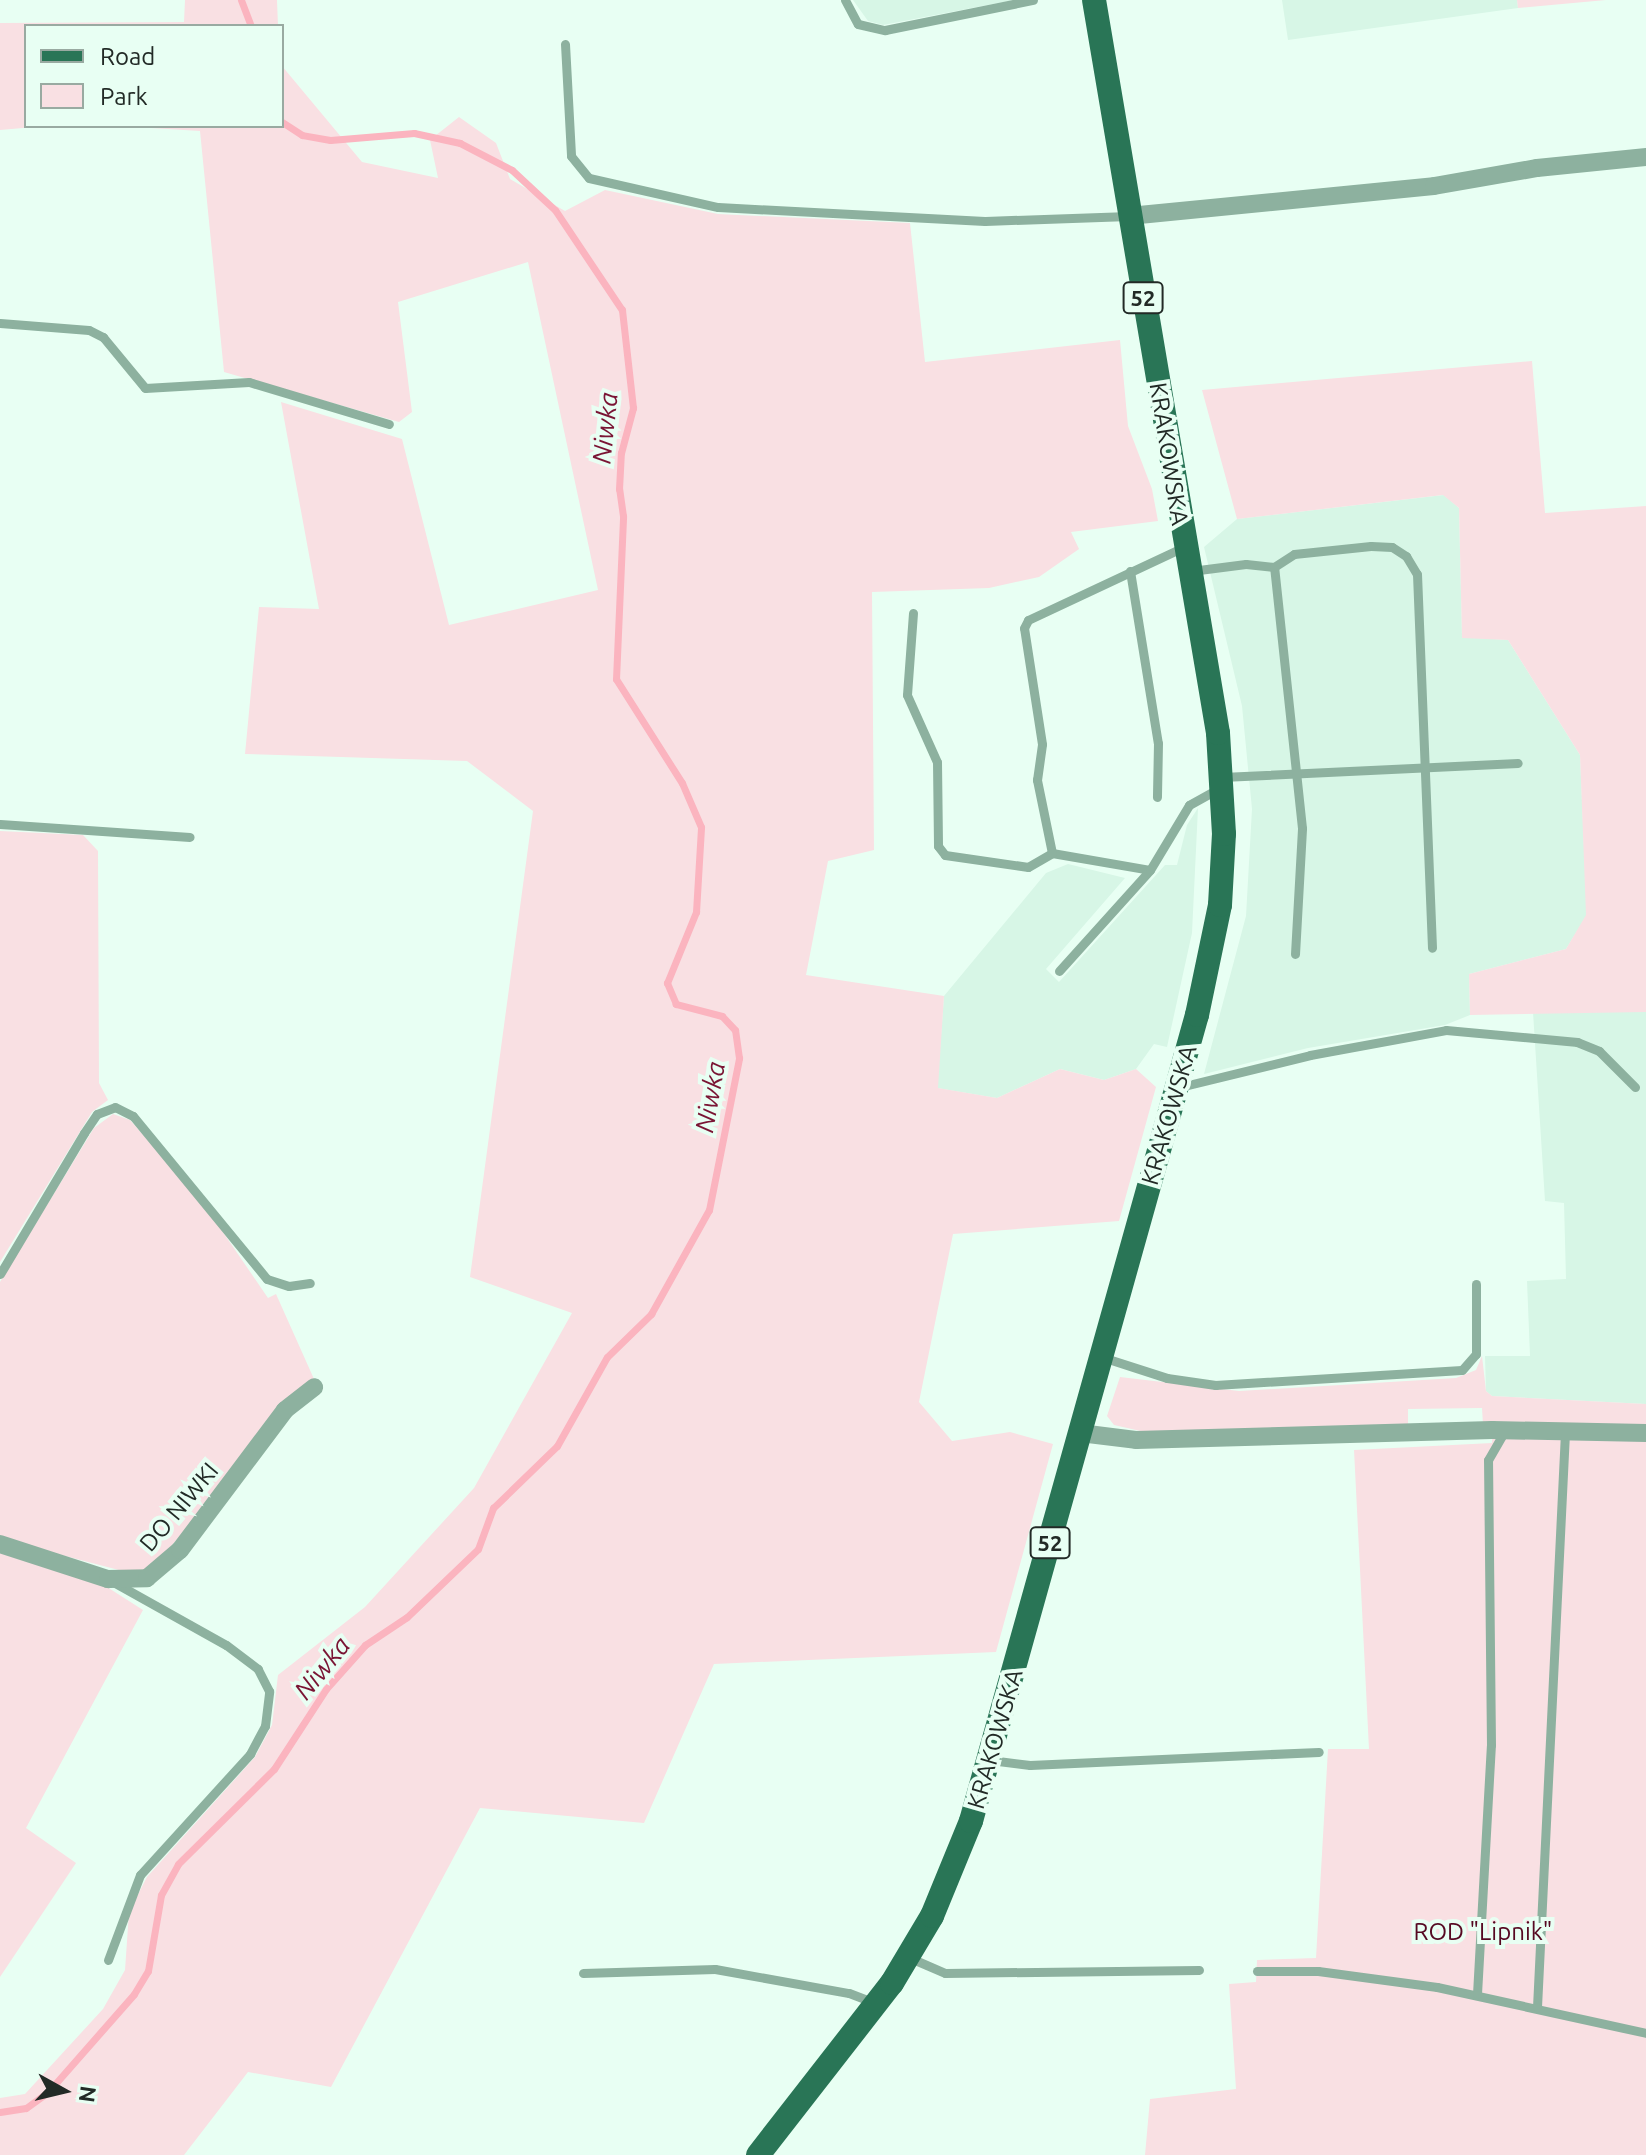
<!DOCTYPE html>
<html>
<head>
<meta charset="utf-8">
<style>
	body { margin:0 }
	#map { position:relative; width:1646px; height:2155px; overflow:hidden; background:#e8fff3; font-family:Ubuntu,sans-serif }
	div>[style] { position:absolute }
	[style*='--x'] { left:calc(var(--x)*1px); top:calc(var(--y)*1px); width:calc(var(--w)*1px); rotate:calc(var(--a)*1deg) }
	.built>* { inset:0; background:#d7f6e6 }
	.green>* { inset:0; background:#f9e0e3 }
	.stream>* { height:7px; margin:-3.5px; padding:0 3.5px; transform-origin:3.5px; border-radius:3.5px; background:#fbb4bf }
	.lane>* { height:9px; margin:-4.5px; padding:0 4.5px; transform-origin:4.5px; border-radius:4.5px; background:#8db19f }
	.street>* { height:18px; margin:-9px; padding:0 9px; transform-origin:9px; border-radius:9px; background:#8db19f }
	.primary>* { height:24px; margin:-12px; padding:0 12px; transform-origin:12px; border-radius:12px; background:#297556 }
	span { translate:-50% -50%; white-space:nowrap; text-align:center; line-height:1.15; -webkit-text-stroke:8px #e8fff3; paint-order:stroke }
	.shield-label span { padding:2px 6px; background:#e8fff3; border:2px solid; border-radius:6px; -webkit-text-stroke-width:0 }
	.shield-label { font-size:22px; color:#222a26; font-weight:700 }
	.street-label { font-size:24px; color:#222a26 }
	.park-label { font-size:24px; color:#560922 }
	.water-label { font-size:26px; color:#7a1534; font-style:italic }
	.legend { position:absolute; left:24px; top:24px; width:260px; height:104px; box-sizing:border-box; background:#e8fff3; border:2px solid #99aaa1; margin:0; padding:10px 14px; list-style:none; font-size:24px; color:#222a26 }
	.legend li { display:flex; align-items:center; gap:16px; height:40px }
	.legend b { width:40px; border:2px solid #99aaa1 }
	.north { position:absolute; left:24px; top:2051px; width:80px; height:80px; -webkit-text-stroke:6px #e8fff3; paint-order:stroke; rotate:98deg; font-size:22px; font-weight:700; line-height:32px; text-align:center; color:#222a26 }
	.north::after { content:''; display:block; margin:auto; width:28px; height:36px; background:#222a26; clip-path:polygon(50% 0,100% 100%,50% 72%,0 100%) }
</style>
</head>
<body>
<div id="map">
	<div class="built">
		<div style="clip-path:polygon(853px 0,1014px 0,883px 25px,868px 21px)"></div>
		<div style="clip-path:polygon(1282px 0,1517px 0,1518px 8px,1288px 40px)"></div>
		<div style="clip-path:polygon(1444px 495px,1459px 508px,1462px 637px,1508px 640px,1580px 755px,1587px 915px,1566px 949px,1469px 974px,1470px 1015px,1445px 1025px,1308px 1048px,1204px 1074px,1246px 916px,1252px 809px,1242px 706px,1204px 547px,1237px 519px)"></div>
		<div style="clip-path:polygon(1198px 808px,1192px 933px,1167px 1047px,1154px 1044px,1136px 1069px,1104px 1080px,1060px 1069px,997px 1098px,937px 1088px,944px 996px,1046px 873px,1068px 864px,1125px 878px,1046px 969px,1059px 982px,1165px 865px,1177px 865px,1187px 825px)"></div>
		<div style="clip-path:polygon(1533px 1012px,1646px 1012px,1646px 1404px,1492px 1396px,1486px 1391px,1485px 1356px,1530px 1356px,1527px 1281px,1566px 1279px,1564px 1203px,1545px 1201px)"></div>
	</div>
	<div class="green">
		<div style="clip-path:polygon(185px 0,277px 0,278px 26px,26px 26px,26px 126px,46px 126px,0 130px,0 23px,184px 22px)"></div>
		<div style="clip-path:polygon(1517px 0,1606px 0,1518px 8px)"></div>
		<div style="clip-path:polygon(282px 66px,362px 162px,438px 178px,430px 140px,459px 117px,496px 143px,510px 179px,565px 211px,605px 190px,718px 214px,910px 223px,925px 362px,1120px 340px,1128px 426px,1152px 489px,1158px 521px,1071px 532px,1079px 549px,1039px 577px,989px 588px,872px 592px,874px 850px,828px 861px,806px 975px,944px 996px,938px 1088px,997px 1098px,1060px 1069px,1104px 1080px,1136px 1069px,1156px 1087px,1119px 1221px,953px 1234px,919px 1402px,952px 1441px,1010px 1432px,1053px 1444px,996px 1652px,714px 1664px,644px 1823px,480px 1808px,331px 2087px,248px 2072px,184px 2155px,0 2155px,0 2098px,25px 2094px,103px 2009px,125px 1970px,129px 1912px,147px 1877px,255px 1757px,272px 1725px,278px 1675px,365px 1607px,474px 1488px,572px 1313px,470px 1277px,533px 811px,467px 761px,245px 754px,259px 607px,319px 609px,281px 402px,402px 439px,449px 625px,598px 590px,528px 262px,398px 302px,412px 412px,399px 422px,224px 372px,200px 131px,119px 126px,282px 126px)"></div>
		<div style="clip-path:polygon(1532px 361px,1545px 513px,1646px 506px,1646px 1012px,1470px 1015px,1469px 974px,1566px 949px,1586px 915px,1580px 755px,1508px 640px,1462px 638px,1459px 508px,1443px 495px,1237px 519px,1202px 390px)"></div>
		<div style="clip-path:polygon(0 831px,83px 835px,98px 851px,99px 1083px,108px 1100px,92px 1112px,0 1262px)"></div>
		<div style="clip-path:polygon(113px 1114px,130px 1120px,203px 1203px,268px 1298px,276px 1294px,314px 1379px,155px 1565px,138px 1575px,0 1539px,0 1282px,94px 1128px)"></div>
		<div style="clip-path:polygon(1482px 1356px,1486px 1391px,1492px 1396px,1646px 1404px,1646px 2155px,1145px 2155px,1150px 2099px,1236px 2089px,1229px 1984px,1256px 1982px,1257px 1960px,1316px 1958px,1328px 1749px,1369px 1749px,1354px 1450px,1492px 1443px,1492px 1425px,1483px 1425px,1482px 1408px,1408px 1409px,1408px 1427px,1145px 1432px,1114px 1425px,1107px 1416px,1120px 1377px,1239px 1391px,1456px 1378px,1476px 1370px)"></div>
		<div style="clip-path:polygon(0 1553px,107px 1587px,143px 1610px,26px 1828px,76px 1863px,0 1977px)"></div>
	</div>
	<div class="stream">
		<div style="--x:241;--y:0;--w:28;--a:69"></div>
		<div style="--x:0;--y:2112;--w:26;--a:-9"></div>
		<div style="--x:26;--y:2108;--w:27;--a:-36"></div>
		<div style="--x:48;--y:2092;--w:130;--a:-48.7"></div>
		<div style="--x:134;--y:1994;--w:27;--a:-59"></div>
		<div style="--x:148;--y:1971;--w:77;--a:-80.3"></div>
		<div style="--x:161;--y:1895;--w:35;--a:-61"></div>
		<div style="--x:178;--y:1864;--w:135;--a:-44.7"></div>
		<div style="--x:274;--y:1769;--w:95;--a:-57"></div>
		<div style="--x:326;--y:1689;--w:59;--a:-48.4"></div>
		<div style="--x:365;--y:1645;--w:50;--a:-33.7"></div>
		<div style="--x:407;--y:1617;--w:98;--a:-43.8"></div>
		<div style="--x:478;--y:1549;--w:44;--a:-69.9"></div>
		<div style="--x:493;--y:1508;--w:89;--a:-44.1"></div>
		<div style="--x:557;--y:1446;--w:102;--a:-60.7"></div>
		<div style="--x:607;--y:1357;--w:62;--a:-44.3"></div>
		<div style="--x:651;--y:1314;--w:119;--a:-60.9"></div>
		<div style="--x:709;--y:1210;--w:155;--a:-78.8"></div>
		<div style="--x:739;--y:1058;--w:28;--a:-98"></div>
		<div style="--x:735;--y:1030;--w:19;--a:-133"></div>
		<div style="--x:722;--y:1016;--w:48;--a:-165.4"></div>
		<div style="--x:676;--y:1004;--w:23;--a:-113"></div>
		<div style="--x:667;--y:983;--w:77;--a:-67.8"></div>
		<div style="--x:696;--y:912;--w:85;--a:-86.6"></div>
		<div style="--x:701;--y:827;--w:48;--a:-113.4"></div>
		<div style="--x:682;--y:783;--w:123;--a:-122.4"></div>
		<div style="--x:616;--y:679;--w:163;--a:-87.5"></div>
		<div style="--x:623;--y:516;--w:27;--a:-98"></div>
		<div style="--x:619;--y:489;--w:36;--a:-87"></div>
		<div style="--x:621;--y:453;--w:47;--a:-75.1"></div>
		<div style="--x:633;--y:408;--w:99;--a:-96.4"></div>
		<div style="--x:622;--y:310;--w:120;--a:-123.8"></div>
		<div style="--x:555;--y:210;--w:59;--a:-137.1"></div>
		<div style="--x:512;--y:170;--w:59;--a:-152.6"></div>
		<div style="--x:460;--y:143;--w:47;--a:-167.7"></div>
		<div style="--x:414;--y:133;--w:84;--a:175.2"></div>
		<div style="--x:330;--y:140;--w:28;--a:-170"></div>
		<div style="--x:302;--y:135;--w:24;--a:-147"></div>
	</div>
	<div class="lane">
		<div style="--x:845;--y:0;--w:27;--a:62"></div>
		<div style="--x:858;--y:24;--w:28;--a:13"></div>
		<div style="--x:885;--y:30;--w:151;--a:-11.5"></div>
		<div style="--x:565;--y:44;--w:112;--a:86.9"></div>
		<div style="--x:571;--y:156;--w:28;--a:51"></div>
		<div style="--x:589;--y:178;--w:132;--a:12.7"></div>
		<div style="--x:718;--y:207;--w:267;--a:3"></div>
		<div style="--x:985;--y:221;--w:144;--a:-2"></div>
		<div style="--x:0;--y:323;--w:89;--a:4.5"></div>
		<div style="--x:89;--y:330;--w:16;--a:27"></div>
		<div style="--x:103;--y:337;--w:66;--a:50.5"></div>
		<div style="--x:145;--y:388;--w:104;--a:-3.3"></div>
		<div style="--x:249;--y:382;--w:146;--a:16.7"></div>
		<div style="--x:1130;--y:571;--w:174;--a:80.8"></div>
		<div style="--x:1158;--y:743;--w:54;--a:91.1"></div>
		<div style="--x:1191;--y:571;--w:55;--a:-7.3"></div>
		<div style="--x:1246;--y:564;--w:28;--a:6"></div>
		<div style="--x:913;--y:613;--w:82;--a:94.2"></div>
		<div style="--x:907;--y:695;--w:73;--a:65.9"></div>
		<div style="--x:937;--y:762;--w:84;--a:89.3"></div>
		<div style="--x:938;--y:846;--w:11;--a:52"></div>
		<div style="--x:945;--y:855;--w:84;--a:8.2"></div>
		<div style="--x:1028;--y:867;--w:28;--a:-30"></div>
		<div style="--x:1052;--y:853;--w:99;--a:9.8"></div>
		<div style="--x:1222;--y:777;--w:296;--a:-2.7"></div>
		<div style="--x:0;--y:824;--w:190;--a:3.9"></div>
		<div style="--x:1052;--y:853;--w:75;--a:-101.6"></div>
		<div style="--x:1037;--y:780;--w:36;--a:-82"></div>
		<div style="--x:1042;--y:744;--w:117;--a:-98.8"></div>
		<div style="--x:1024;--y:628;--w:9;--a:-63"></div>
		<div style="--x:1028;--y:620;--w:172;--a:-25.1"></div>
		<div style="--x:1295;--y:954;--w:126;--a:-86.8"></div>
		<div style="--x:1302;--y:828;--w:262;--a:-96.1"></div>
		<div style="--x:1274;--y:567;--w:24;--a:-33"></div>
		<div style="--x:1294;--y:554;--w:77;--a:-5.9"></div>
		<div style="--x:1371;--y:546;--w:21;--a:3"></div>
		<div style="--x:1392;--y:547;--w:17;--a:33"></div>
		<div style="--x:1406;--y:556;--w:21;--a:59"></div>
		<div style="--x:1417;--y:574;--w:374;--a:87.7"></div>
		<div style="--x:1059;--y:971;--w:136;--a:-48"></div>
		<div style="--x:1150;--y:870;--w:76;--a:-59"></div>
		<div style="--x:1189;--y:805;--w:35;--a:-29"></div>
		<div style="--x:1180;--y:1087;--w:134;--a:-13.8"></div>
		<div style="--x:1310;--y:1055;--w:138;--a:-10.4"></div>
		<div style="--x:1446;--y:1030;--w:132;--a:5.2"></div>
		<div style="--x:1577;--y:1042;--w:24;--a:22"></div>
		<div style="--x:1599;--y:1051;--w:51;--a:45"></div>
		<div style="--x:0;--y:1274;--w:164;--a:-59.2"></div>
		<div style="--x:84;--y:1133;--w:23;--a:-56"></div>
		<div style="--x:97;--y:1114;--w:19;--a:-21"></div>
		<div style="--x:115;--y:1107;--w:20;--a:27"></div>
		<div style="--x:133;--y:1116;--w:211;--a:50.6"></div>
		<div style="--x:267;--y:1279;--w:23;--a:18"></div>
		<div style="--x:289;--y:1286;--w:21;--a:-8"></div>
		<div style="--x:1102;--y:1357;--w:68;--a:17.9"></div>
		<div style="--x:1167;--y:1378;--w:49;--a:8.3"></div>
		<div style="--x:1215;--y:1385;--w:247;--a:-3.5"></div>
		<div style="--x:1462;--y:1370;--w:21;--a:-49"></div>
		<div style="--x:1476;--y:1354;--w:70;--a:-90"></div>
		<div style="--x:990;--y:1760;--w:40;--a:7.1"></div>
		<div style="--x:1030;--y:1765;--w:289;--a:-2.6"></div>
		<div style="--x:908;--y:1957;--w:40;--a:23.4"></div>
		<div style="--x:945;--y:1973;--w:254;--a:-0.7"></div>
		<div style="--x:108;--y:1960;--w:91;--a:-69.4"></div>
		<div style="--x:140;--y:1875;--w:164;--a:-47.7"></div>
		<div style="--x:250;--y:1754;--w:32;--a:-62"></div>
		<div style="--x:265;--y:1726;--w:35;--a:-83"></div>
		<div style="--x:269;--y:1691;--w:25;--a:-117"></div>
		<div style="--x:258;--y:1669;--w:40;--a:-143"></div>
		<div style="--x:226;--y:1645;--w:127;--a:-150.8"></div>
		<div style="--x:1257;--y:1971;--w:61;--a:0"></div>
		<div style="--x:1318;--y:1971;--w:120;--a:7.7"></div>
		<div style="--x:1437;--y:1987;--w:214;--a:12.4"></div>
		<div style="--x:583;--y:1973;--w:132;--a:-1.7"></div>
		<div style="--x:715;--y:1969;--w:136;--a:10.2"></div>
		<div style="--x:849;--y:1993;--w:28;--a:21"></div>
		<div style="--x:1477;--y:1994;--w:249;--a:-86.8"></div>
		<div style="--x:1491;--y:1745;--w:285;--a:-90.6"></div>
		<div style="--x:1488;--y:1460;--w:34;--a:-60"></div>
		<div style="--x:1537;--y:2007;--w:576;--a:-87.21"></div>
	</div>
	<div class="street">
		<div style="--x:1129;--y:216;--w:306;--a:-5.6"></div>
		<div style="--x:1434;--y:186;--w:105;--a:-9.9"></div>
		<div style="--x:1537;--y:168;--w:110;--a:-5.8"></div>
		<div style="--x:1080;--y:1433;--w:56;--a:7.1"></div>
		<div style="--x:1136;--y:1440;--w:356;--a:-1.6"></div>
		<div style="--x:1492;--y:1430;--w:154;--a:1.1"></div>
		<div style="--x:0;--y:1544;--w:114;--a:18"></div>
		<div style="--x:108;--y:1579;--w:39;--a:-1"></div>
		<div style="--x:147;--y:1578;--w:43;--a:-40.3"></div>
		<div style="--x:180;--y:1550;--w:175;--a:-53.1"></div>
		<div style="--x:285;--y:1410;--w:37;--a:-38"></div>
	</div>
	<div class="primary">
		<div style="--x:758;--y:2155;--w:218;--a:-52.1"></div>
		<div style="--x:892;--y:1983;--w:78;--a:-59.2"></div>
		<div style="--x:932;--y:1916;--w:103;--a:-67.7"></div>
		<div style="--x:971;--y:1821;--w:837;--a:-74.34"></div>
		<div style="--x:1197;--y:1015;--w:112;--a:-78.2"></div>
		<div style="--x:1220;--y:905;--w:71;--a:-86.8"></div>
		<div style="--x:1224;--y:834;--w:101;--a:-93.4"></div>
		<div style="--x:1218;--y:733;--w:743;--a:-99.6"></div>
	</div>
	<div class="shield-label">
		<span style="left:1143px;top:298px">52</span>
		<span style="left:1050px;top:1543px">52</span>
	</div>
	<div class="street-label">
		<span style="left:1169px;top:454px;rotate:81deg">KRAKOWSKA</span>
		<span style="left:1169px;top:1115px;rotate:-74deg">KRAKOWSKA</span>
		<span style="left:179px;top:1507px;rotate:-50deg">DO NIWKI</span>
		<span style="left:995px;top:1739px;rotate:-74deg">KRAKOWSKA</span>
	</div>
	<div class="park-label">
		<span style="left:1483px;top:1932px">ROD "Lipnik"</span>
	</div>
	<div class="water-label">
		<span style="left:605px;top:428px;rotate:-84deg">Niwka</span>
		<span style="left:710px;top:1097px;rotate:-80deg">Niwka</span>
		<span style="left:322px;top:1668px;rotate:-51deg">Niwka</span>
	</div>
	<ul class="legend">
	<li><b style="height:10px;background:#297556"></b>Road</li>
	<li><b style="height:22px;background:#f9e0e3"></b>Park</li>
	</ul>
	<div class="north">N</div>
</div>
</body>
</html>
